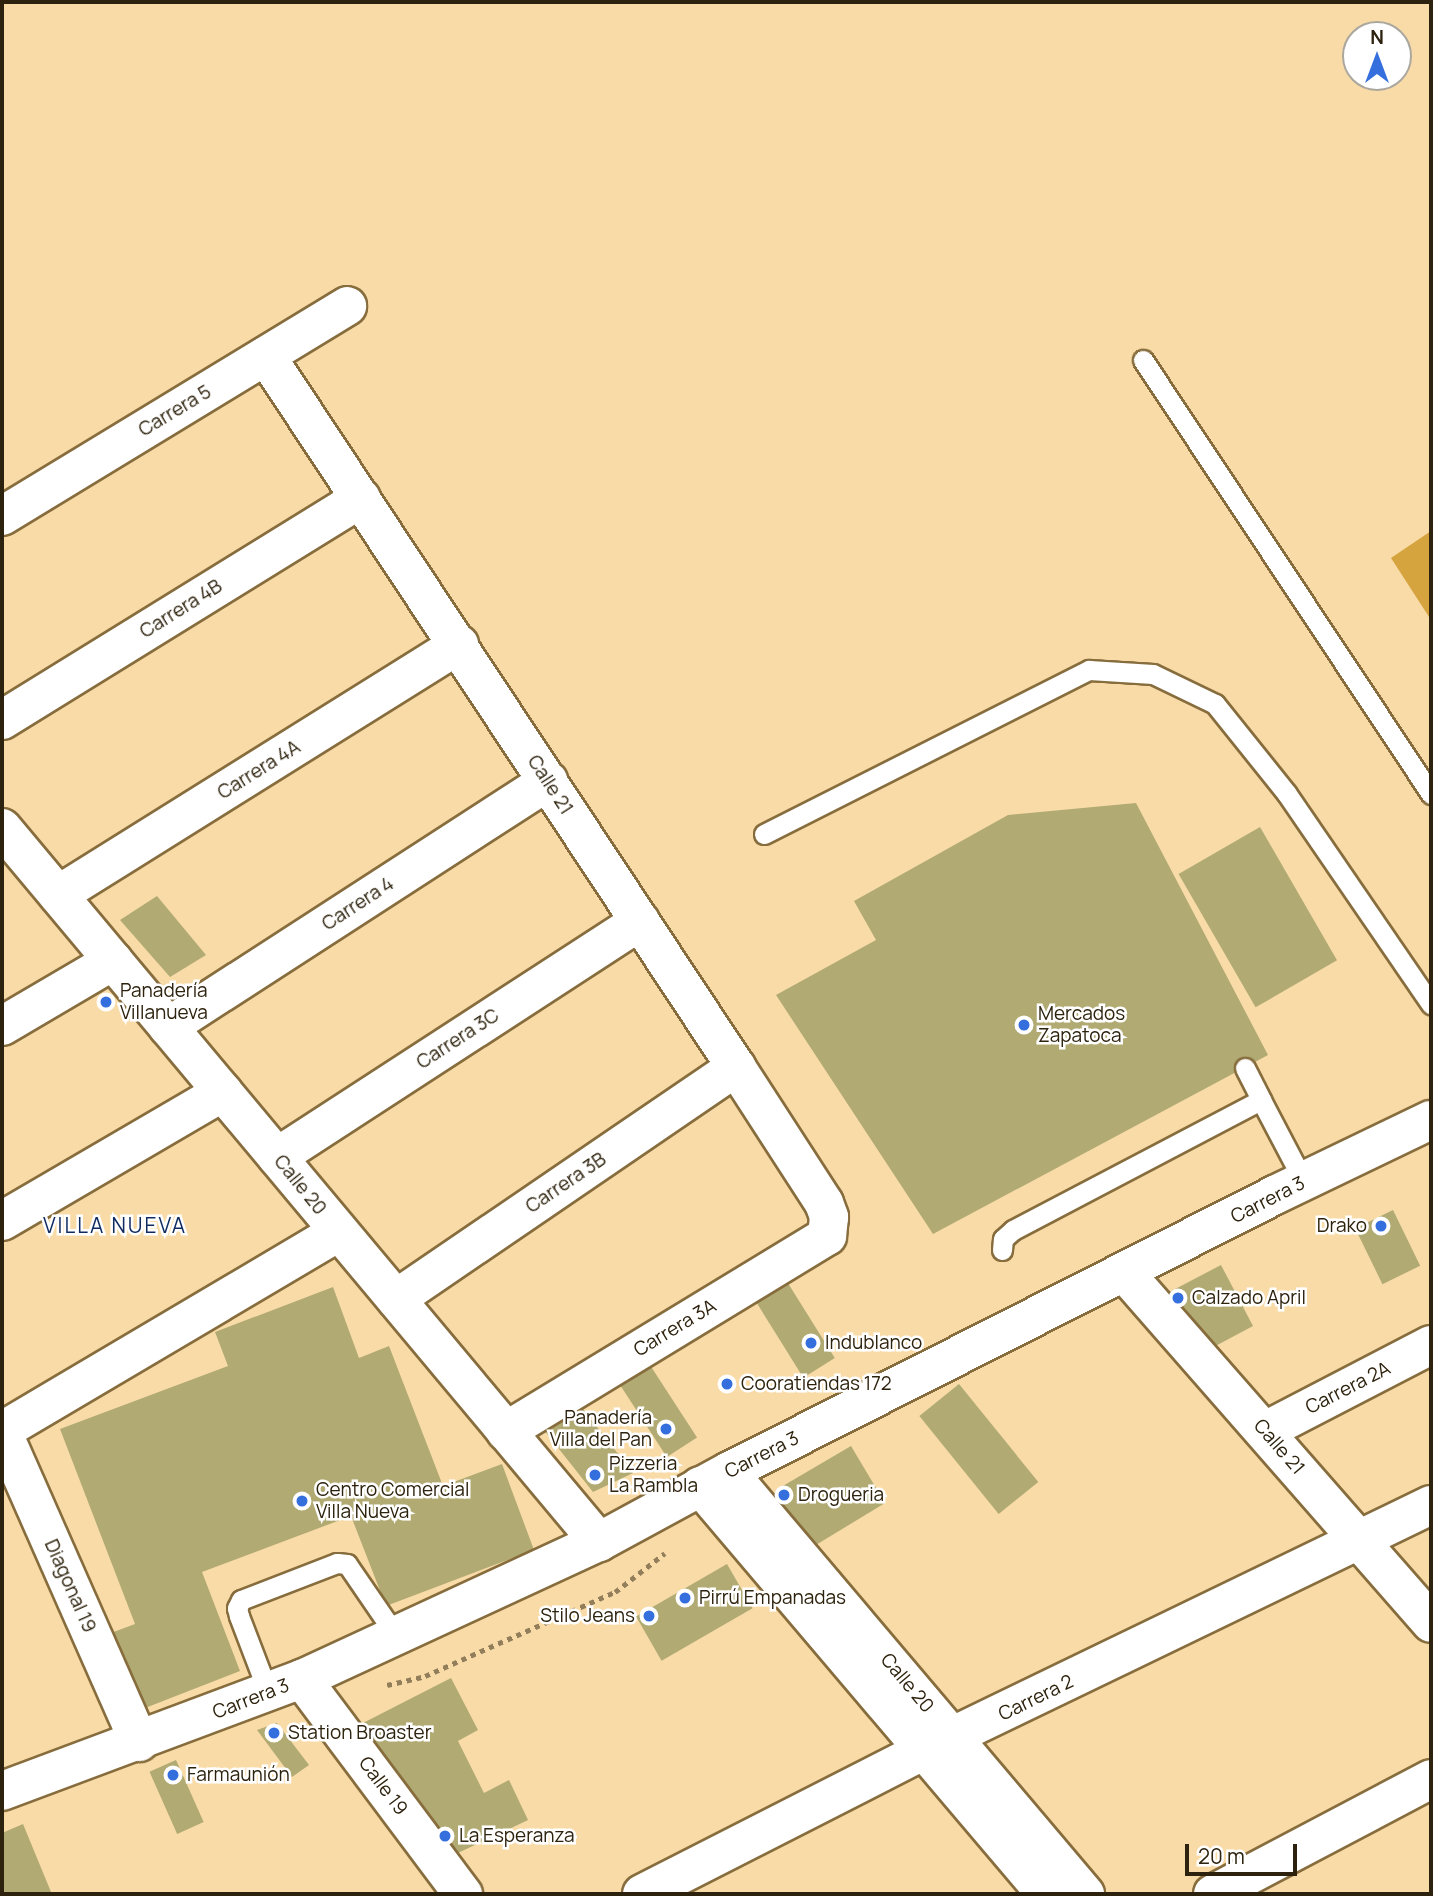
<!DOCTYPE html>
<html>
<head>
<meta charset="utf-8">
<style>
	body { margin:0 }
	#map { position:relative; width:1433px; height:1896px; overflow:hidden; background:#f8dba7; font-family:Manrope,sans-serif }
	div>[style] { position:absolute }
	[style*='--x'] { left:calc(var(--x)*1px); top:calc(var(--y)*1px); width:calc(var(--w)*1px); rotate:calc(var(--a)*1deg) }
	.green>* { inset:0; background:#d6a43e }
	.building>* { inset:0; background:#b1aa73; transform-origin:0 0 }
	.path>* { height:4.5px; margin-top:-2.25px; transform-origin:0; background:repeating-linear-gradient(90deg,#927e5a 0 5px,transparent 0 10px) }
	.roads { filter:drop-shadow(2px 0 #876d3d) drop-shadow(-2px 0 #876d3d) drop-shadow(0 2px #876d3d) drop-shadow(0 -2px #876d3d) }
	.service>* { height:19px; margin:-9.5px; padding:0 9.5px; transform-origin:9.5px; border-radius:9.5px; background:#fff }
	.minor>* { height:38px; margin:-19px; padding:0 19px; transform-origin:19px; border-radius:19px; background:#fff }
	.secondary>* { height:38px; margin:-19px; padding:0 19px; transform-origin:19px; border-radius:19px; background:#fff }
	.dots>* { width:19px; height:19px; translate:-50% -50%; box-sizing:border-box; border:4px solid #fff; border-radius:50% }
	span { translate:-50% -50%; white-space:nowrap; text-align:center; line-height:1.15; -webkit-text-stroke:5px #fff; paint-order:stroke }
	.street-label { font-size:19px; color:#2d220d }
	.poi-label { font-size:19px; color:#2d220d }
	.left { translate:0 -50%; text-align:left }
	.right { translate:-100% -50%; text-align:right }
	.neighbourhood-label { font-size:21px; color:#0e2a5f; letter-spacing:2px }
	.frame { position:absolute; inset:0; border:4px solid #2d220d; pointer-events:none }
	.north { position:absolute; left:1342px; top:21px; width:70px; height:70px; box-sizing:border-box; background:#fff; border:2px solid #aba79e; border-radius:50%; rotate:0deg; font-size:19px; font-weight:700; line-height:28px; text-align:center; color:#2d220d }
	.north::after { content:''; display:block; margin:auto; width:24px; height:32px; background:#356fde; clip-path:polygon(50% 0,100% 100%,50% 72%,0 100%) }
	.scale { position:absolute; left:1185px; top:1844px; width:112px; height:32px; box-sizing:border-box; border:4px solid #2d220d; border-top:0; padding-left:9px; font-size:21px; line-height:24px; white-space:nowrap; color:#2d220d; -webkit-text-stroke:5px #fff; paint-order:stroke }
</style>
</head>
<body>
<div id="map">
	<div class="green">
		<div style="clip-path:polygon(1431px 531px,1431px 620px,1391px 558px)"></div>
	</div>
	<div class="building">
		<div style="clip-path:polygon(1136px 803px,1268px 1055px,933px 1234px,776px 995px,876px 940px,854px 901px,1008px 815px)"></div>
		<div style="left:1260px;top:827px;width:154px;height:94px;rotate:60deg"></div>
		<div style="clip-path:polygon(157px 896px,206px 955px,170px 977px,120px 920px)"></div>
		<div style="left:1393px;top:1210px;width:62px;height:42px;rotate:64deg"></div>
		<div style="clip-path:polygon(1221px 1265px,1253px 1326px,1206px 1351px,1158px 1298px)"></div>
		<div style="left:786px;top:1280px;width:92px;height:37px;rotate:58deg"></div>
		<div style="clip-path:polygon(333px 1287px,359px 1358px,389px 1346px,443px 1486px,502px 1464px,534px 1550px,386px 1606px,351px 1516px,202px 1572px,240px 1671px,140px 1710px,111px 1633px,135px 1624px,60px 1429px,228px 1366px,215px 1332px)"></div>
		<div style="left:648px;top:1362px;width:90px;height:36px;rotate:57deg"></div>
		<div style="left:959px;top:1384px;width:126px;height:51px;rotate:51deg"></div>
		<div style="clip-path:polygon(580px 1405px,633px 1473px,593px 1492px,544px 1430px)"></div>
		<div style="clip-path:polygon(851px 1446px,885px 1503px,806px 1551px,771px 1503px,776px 1490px)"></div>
		<div style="left:727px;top:1564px;width:51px;height:105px;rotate:60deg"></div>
		<div style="clip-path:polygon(451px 1678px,478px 1730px,458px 1741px,484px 1793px,509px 1780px,528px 1820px,443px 1860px,415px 1826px,363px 1723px)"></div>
		<div style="clip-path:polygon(277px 1723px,309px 1765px,292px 1777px,257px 1730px)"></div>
		<div style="left:176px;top:1760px;width:68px;height:29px;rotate:66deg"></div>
		<div style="clip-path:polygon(23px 1824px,51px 1892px,2px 1894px,2px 1833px)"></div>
	</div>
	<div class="path">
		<div style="--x:387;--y:1685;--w:39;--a:-13"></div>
		<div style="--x:425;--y:1676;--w:208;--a:-23.9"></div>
		<div style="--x:615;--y:1592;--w:63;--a:-38"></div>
	</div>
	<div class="roads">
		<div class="service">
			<div style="--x:1143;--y:360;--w:521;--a:56.43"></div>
			<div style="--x:764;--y:834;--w:364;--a:-26.8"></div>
			<div style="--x:1089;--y:670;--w:64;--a:3.6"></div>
			<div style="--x:1153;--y:674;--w:69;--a:25.8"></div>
			<div style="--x:1215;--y:704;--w:115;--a:51.3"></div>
			<div style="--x:1287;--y:794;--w:255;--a:55.6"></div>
			<div style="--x:1245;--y:1068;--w:36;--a:63"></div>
			<div style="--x:1002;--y:1250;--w:11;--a:-85"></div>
			<div style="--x:1003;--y:1239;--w:13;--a:-42"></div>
			<div style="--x:1013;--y:1230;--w:280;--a:-27.7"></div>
			<div style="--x:1261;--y:1100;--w:93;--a:62.3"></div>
			<div style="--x:268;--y:1692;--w:81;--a:-110.9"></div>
			<div style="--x:239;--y:1616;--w:8;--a:-104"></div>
			<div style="--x:237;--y:1608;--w:9;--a:-63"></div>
			<div style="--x:241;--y:1600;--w:103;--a:-21.1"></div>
			<div style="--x:337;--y:1563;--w:10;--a:6"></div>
			<div style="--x:347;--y:1564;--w:85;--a:55.6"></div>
		</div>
		<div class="minor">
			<div style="--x:266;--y:356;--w:852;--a:56.53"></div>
			<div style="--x:736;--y:1067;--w:162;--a:57.1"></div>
			<div style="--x:824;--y:1203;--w:15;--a:70"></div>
			<div style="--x:829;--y:1217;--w:19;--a:96"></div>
			<div style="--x:827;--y:1236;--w:376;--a:148.7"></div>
			<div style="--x:2;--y:516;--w:404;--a:-31.3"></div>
			<div style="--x:2;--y:720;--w:422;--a:-31.7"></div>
			<div style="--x:2;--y:828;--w:931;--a:50.1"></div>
			<div style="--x:58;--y:895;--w:473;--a:-32"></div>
			<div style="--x:2;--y:1026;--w:129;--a:-30.4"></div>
			<div style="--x:168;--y:1027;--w:453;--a:-32.9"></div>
			<div style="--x:277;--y:1157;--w:433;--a:-33"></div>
			<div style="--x:2;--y:1221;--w:256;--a:-30.3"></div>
			<div style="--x:1125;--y:1273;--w:465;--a:48.8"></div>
			<div style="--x:396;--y:1299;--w:412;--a:-34.3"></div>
			<div style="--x:2;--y:1431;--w:391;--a:-30.6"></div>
			<div style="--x:2;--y:1431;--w:340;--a:66.2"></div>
			<div style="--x:1265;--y:1431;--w:187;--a:-27.4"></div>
			<div style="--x:728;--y:1472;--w:553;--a:49.77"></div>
			<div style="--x:700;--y:1486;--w:535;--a:49.7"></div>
			<div style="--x:302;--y:1679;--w:269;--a:53.2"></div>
			<div style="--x:642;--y:1894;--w:319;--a:-27"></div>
			<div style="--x:926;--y:1749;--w:561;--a:-25.79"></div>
			<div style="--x:1213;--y:1894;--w:246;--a:-27.8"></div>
		</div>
		<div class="secondary">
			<div style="--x:2;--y:1791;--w:320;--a:-20.5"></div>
			<div style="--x:302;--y:1679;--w:327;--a:-24.8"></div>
			<div style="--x:599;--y:1542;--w:147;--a:-28.5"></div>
			<div style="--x:728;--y:1472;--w:613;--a:-26.86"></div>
			<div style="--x:1275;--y:1195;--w:173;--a:-25.7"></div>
		</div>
	</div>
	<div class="dots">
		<div style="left:106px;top:1002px;background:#356fde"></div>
		<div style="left:1024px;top:1025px;background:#356fde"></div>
		<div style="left:1381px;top:1226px;background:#356fde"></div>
		<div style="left:1178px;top:1298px;background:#356fde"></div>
		<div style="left:811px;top:1343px;background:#356fde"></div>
		<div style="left:727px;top:1384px;background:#356fde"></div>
		<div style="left:666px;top:1429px;background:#356fde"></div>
		<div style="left:595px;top:1475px;background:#356fde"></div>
		<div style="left:784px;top:1495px;background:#356fde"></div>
		<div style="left:302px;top:1501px;background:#356fde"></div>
		<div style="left:685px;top:1598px;background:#356fde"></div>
		<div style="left:649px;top:1616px;background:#356fde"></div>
		<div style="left:274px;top:1733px;background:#356fde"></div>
		<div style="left:173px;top:1775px;background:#356fde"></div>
		<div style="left:445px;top:1836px;background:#356fde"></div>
	</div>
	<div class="street-label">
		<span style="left:175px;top:411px;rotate:-31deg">Carrera 5</span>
		<span style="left:181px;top:609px;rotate:-32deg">Carrera 4B</span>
		<span style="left:259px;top:770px;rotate:-32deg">Carrera 4A</span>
		<span style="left:550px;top:785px;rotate:57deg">Calle 21</span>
		<span style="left:358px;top:904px;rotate:-33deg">Carrera 4</span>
		<span style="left:458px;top:1039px;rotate:-33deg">Carrera 3C</span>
		<span style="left:566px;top:1183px;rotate:-34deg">Carrera 3B</span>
		<span style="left:300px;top:1185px;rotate:51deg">Calle 20</span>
		<span style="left:1268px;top:1200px;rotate:-27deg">Carrera 3</span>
		<span style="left:675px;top:1328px;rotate:-31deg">Carrera 3A</span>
		<span style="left:1348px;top:1388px;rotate:-27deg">Carrera 2A</span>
		<span style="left:1279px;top:1447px;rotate:49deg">Calle 21</span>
		<span style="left:762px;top:1455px;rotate:-27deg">Carrera 3</span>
		<span style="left:70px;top:1586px;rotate:66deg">Diagonal 19</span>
		<span style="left:907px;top:1683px;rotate:50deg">Calle 20</span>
		<span style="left:1036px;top:1698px;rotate:-26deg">Carrera 2</span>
		<span style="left:251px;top:1699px;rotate:-21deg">Carrera 3</span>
		<span style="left:383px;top:1786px;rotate:53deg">Calle 19</span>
	</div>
	<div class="poi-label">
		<span class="left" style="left:120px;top:1002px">Panadería<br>Villanueva</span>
		<span class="left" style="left:1038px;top:1025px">Mercados<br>Zapatoca</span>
		<span class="right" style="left:1367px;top:1226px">Drako</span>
		<span class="left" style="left:1192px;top:1298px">Calzado April</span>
		<span class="left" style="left:825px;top:1343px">Indublanco</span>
		<span class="left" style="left:741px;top:1384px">Cooratiendas 172</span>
		<span class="right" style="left:652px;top:1429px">Panadería<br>Villa del Pan</span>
		<span class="left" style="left:609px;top:1475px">Pizzeria<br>La Rambla</span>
		<span class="left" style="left:316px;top:1501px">Centro Comercial<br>Villa Nueva</span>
		<span class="left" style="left:798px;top:1495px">Drogueria</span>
		<span class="left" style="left:699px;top:1598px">Pirrú Empanadas</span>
		<span class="right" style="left:635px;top:1616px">Stilo Jeans</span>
		<span class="left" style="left:288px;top:1733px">Station Broaster</span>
		<span class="left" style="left:187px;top:1775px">Farmaunión</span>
		<span class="left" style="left:459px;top:1836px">La Esperanza</span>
	</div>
	<div class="neighbourhood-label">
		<span style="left:115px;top:1225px">VILLA NUEVA</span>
	</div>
	<div class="frame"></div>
	<div class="north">N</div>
	<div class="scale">20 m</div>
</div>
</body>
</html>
